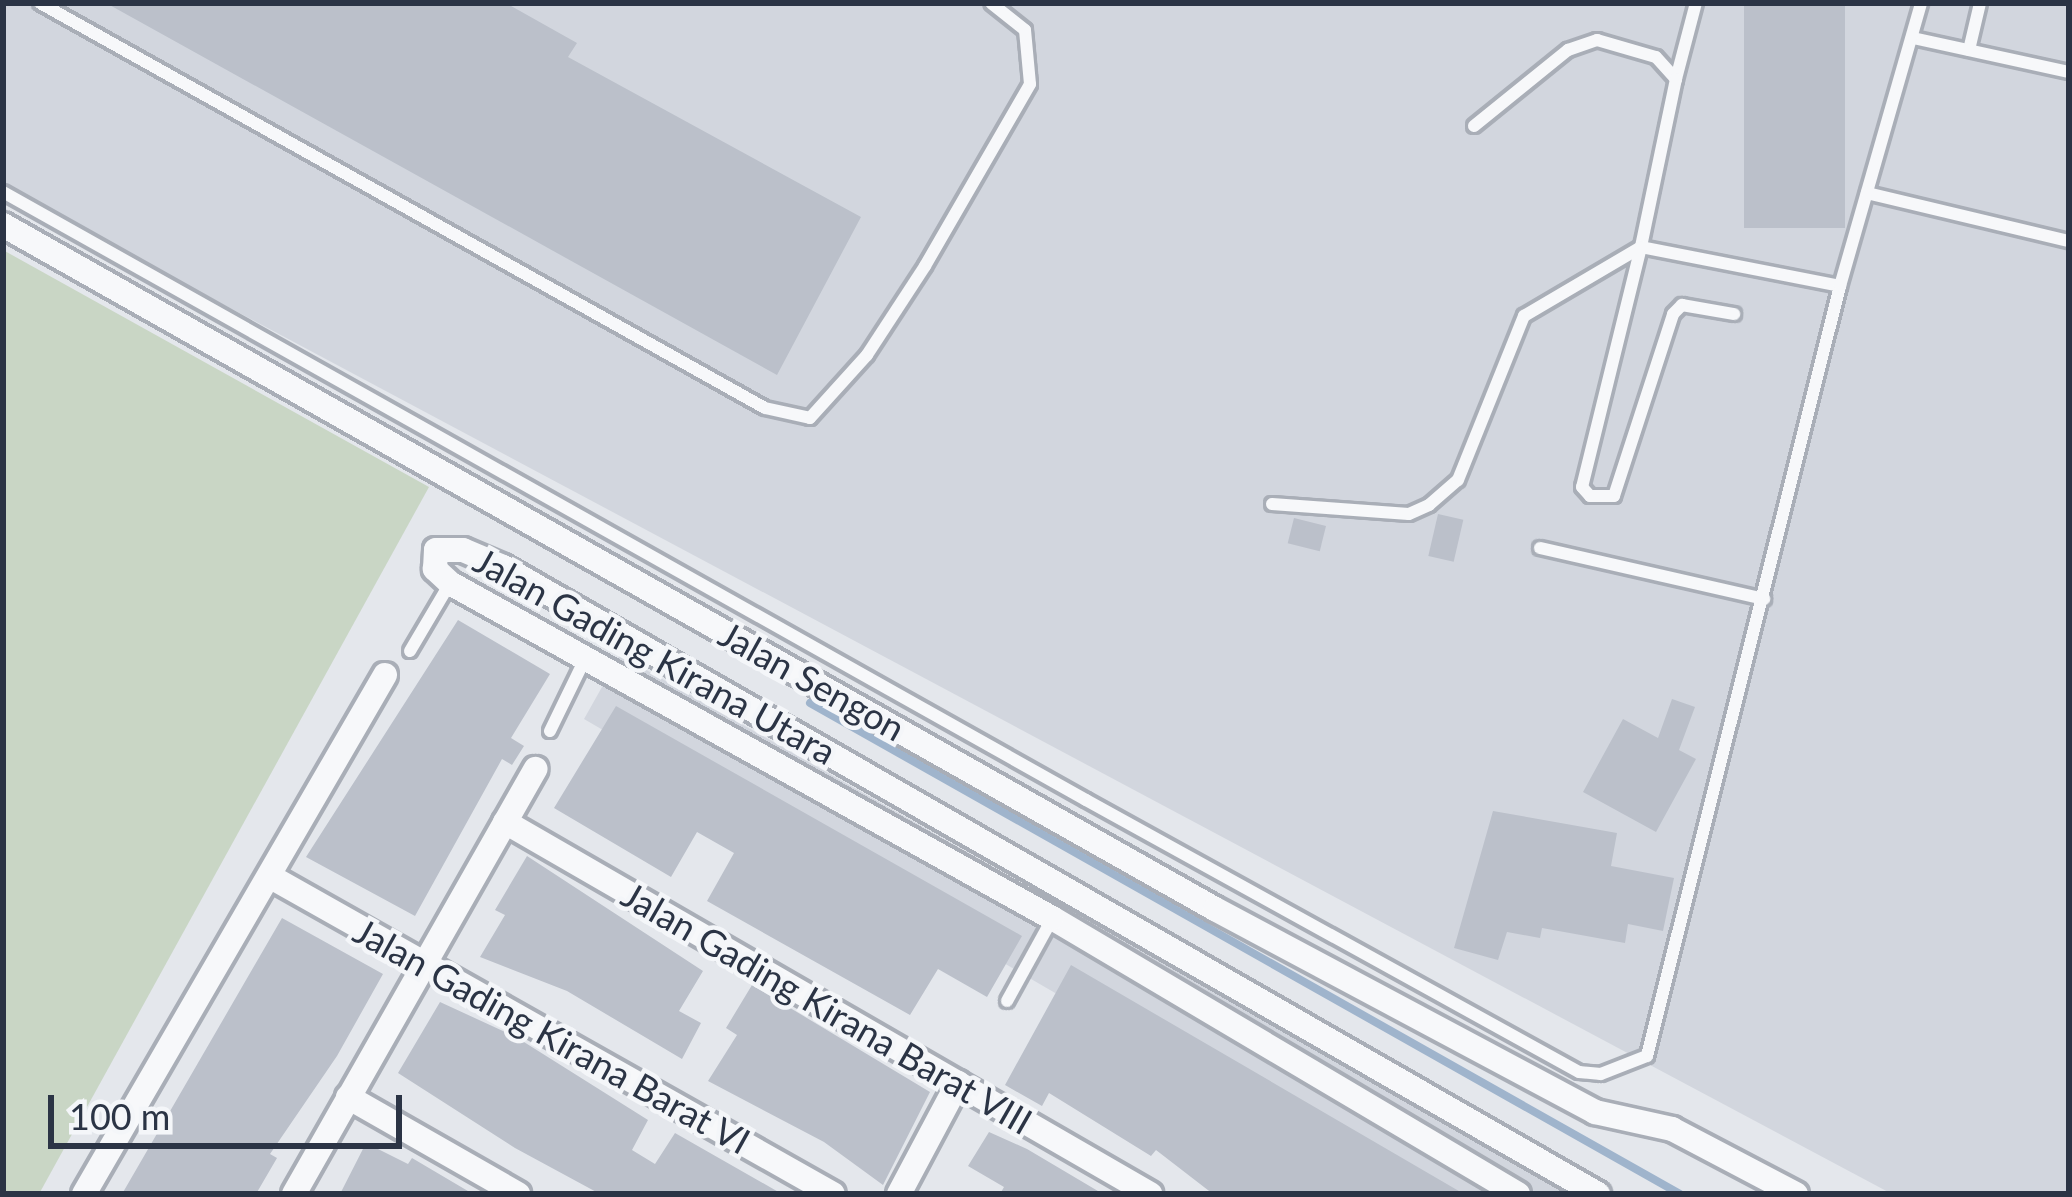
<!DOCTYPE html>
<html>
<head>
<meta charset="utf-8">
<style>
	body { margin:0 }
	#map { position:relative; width:2072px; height:1197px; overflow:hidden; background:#e4e7ec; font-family:Lato,sans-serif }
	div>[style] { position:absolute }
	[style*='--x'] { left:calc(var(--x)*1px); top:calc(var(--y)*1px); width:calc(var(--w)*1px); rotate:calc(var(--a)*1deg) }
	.built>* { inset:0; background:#d2d6de }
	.green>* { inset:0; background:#c9d6c5 }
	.stream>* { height:8px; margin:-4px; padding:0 4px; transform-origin:4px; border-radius:4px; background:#9fb4cc }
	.building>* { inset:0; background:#bbc0ca; transform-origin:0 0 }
	.roads { filter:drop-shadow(3px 0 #a9aeb7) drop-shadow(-3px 0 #a9aeb7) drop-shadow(0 3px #a9aeb7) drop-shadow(0 -3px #a9aeb7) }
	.lane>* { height:12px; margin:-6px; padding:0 6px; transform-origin:6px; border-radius:6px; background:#f7f8fa }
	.street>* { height:24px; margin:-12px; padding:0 12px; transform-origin:12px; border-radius:12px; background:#f7f8fa }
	span { translate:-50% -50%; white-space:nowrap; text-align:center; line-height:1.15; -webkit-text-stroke:9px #f4f6f9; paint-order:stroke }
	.street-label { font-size:36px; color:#2b3445 }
	.frame { position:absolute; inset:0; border:6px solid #2b3445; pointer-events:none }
	.scale { position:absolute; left:48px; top:1095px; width:354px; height:54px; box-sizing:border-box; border:6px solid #2b3445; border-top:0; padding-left:15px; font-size:36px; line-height:42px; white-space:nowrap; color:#2b3445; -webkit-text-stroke:9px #f4f6f9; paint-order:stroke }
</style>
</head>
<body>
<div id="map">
	<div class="built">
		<div style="clip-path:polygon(3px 3px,2069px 3px,2069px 1194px,1892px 1194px,3px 187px)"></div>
		<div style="clip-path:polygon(620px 655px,1570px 1194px,1401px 1194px,584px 719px)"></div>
	</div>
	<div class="green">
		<div style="clip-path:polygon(3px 250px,429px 487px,39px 1194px,3px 1194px)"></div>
	</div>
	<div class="stream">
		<div style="--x:810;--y:703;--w:999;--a:29.44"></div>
	</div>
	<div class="building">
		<div style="clip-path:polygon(106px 3px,506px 3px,577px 43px,568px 57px,861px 217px,777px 375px)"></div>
		<div style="left:1744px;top:3px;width:101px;height:225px"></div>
		<div style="left:1438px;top:514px;width:26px;height:43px;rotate:13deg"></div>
		<div style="left:1294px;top:518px;width:33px;height:26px;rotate:14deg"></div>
		<div style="clip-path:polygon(458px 620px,550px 674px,511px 738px,524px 746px,512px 765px,502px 759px,415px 916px,306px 857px)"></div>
		<div style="clip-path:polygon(1672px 699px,1695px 707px,1679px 750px,1696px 759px,1656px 832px,1583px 792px,1623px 719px,1658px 738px)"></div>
		<div style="clip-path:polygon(616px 706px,1022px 936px,987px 997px,938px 969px,910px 1015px,707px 901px,734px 853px,697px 832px,671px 877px,554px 808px)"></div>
		<div style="clip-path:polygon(1493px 811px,1617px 833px,1611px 866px,1674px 878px,1663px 931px,1628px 924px,1625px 943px,1542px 928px,1540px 938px,1507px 932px,1498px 960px,1454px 948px)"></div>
		<div style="clip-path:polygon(527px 856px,703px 971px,679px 1011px,701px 1023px,682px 1059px,567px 991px,480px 957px,505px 915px,495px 910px)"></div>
		<div style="clip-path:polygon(282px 918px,383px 974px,337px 1056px,270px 1154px,277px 1158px,256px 1194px,122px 1194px)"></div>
		<div style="clip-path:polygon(1071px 965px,1464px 1194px,1213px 1194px,1156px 1150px,1151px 1156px,1049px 1093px,1042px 1106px,1005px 1085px)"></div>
		<div style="clip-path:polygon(752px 985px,930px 1092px,883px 1185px,824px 1142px,708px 1081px,737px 1035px,726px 1028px)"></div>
		<div style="clip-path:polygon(440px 1002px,516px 1037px,648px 1120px,632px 1150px,655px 1164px,675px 1133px,782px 1194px,600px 1194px,515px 1148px,398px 1073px)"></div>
		<div style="clip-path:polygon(989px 1132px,1027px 1149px,1103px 1194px,1000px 1194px,1004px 1187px,968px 1166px)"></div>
		<div style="clip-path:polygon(366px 1143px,408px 1164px,412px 1158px,473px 1194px,340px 1194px)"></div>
	</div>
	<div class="roads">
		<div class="lane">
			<div style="--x:40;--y:3;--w:830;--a:29.19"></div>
			<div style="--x:765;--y:408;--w:46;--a:12.5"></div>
			<div style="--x:810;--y:418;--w:85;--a:-47.9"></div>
			<div style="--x:867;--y:355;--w:106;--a:-56.9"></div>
			<div style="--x:925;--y:266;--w:210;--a:-60"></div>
			<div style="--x:1030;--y:84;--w:54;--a:-95.3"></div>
			<div style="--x:1025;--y:30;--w:43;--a:-141.5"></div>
			<div style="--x:1913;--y:38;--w:160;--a:12.3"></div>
			<div style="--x:1969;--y:50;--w:48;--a:-76.8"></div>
			<div style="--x:1676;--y:79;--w:79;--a:-75.3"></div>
			<div style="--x:1474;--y:126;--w:121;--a:-39"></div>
			<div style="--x:1568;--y:50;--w:31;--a:-19"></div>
			<div style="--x:1597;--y:40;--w:61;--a:16.1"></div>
			<div style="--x:1656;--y:57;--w:30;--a:48"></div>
			<div style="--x:1676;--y:79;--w:172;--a:101.8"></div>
			<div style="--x:1641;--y:247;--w:203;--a:11.1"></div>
			<div style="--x:3;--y:192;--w:1242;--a:29.31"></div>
			<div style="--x:1086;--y:800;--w:563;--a:28.89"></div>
			<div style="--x:1579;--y:1072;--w:22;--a:5"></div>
			<div style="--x:1601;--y:1074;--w:49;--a:-21.4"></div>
			<div style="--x:1647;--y:1056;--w:794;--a:-75.93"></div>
			<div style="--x:1840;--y:286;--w:294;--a:-74"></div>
			<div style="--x:1867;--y:193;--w:208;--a:13.4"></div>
			<div style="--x:1272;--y:504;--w:137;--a:4.2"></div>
			<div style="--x:1409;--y:514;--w:22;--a:-24"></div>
			<div style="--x:1429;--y:505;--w:38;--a:-41"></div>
			<div style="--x:1458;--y:480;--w:177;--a:-68.1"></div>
			<div style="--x:1524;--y:316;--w:136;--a:-30.5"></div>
			<div style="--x:1641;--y:247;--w:247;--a:103.8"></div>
			<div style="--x:1582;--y:487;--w:12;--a:48"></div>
			<div style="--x:1590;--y:496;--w:24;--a:0"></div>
			<div style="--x:1614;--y:496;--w:191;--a:-72"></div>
			<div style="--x:1673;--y:314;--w:13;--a:-45"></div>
			<div style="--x:1682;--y:305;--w:53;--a:9.8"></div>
			<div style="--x:1540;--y:548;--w:230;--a:12.8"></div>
			<div style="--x:410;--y:651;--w:79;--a:-59.5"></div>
			<div style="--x:550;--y:731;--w:80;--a:-64.1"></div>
			<div style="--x:1007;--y:1001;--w:94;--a:-61.2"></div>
		</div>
		<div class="street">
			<div style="--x:3;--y:225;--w:1392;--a:29.44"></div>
			<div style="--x:1215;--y:909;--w:431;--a:28.1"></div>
			<div style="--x:1595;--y:1112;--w:79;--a:12.4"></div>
			<div style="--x:1672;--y:1129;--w:140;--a:27.7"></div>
			<div style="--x:505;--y:822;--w:745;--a:29.97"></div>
			<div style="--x:271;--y:877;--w:645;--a:29.43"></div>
			<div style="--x:348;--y:1097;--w:196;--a:29.7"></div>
			<div style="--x:84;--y:1194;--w:600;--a:-59.89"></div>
			<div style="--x:294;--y:1194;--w:489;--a:-60.4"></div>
			<div style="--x:899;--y:1194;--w:126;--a:-62"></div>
			<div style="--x:1518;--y:1194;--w:542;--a:-149.36"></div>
			<div style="--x:1052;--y:918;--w:689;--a:-150.91"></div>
			<div style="--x:450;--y:583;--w:21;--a:-137"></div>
			<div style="--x:435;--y:569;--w:19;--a:-87"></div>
			<div style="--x:436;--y:550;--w:27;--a:0"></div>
			<div style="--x:463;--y:550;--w:43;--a:23"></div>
			<div style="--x:503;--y:567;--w:1262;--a:29.8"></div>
		</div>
	</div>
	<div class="street-label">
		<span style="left:655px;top:656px;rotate:29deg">Jalan Gading Kirana Utara</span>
		<span style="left:812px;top:681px;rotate:29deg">Jalan Sengon</span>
		<span style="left:827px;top:1008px;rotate:30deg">Jalan Gading Kirana Barat VIII</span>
		<span style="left:552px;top:1036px;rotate:29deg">Jalan Gading Kirana Barat VI</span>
	</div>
	<div class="frame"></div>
	<div class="scale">100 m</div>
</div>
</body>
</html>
